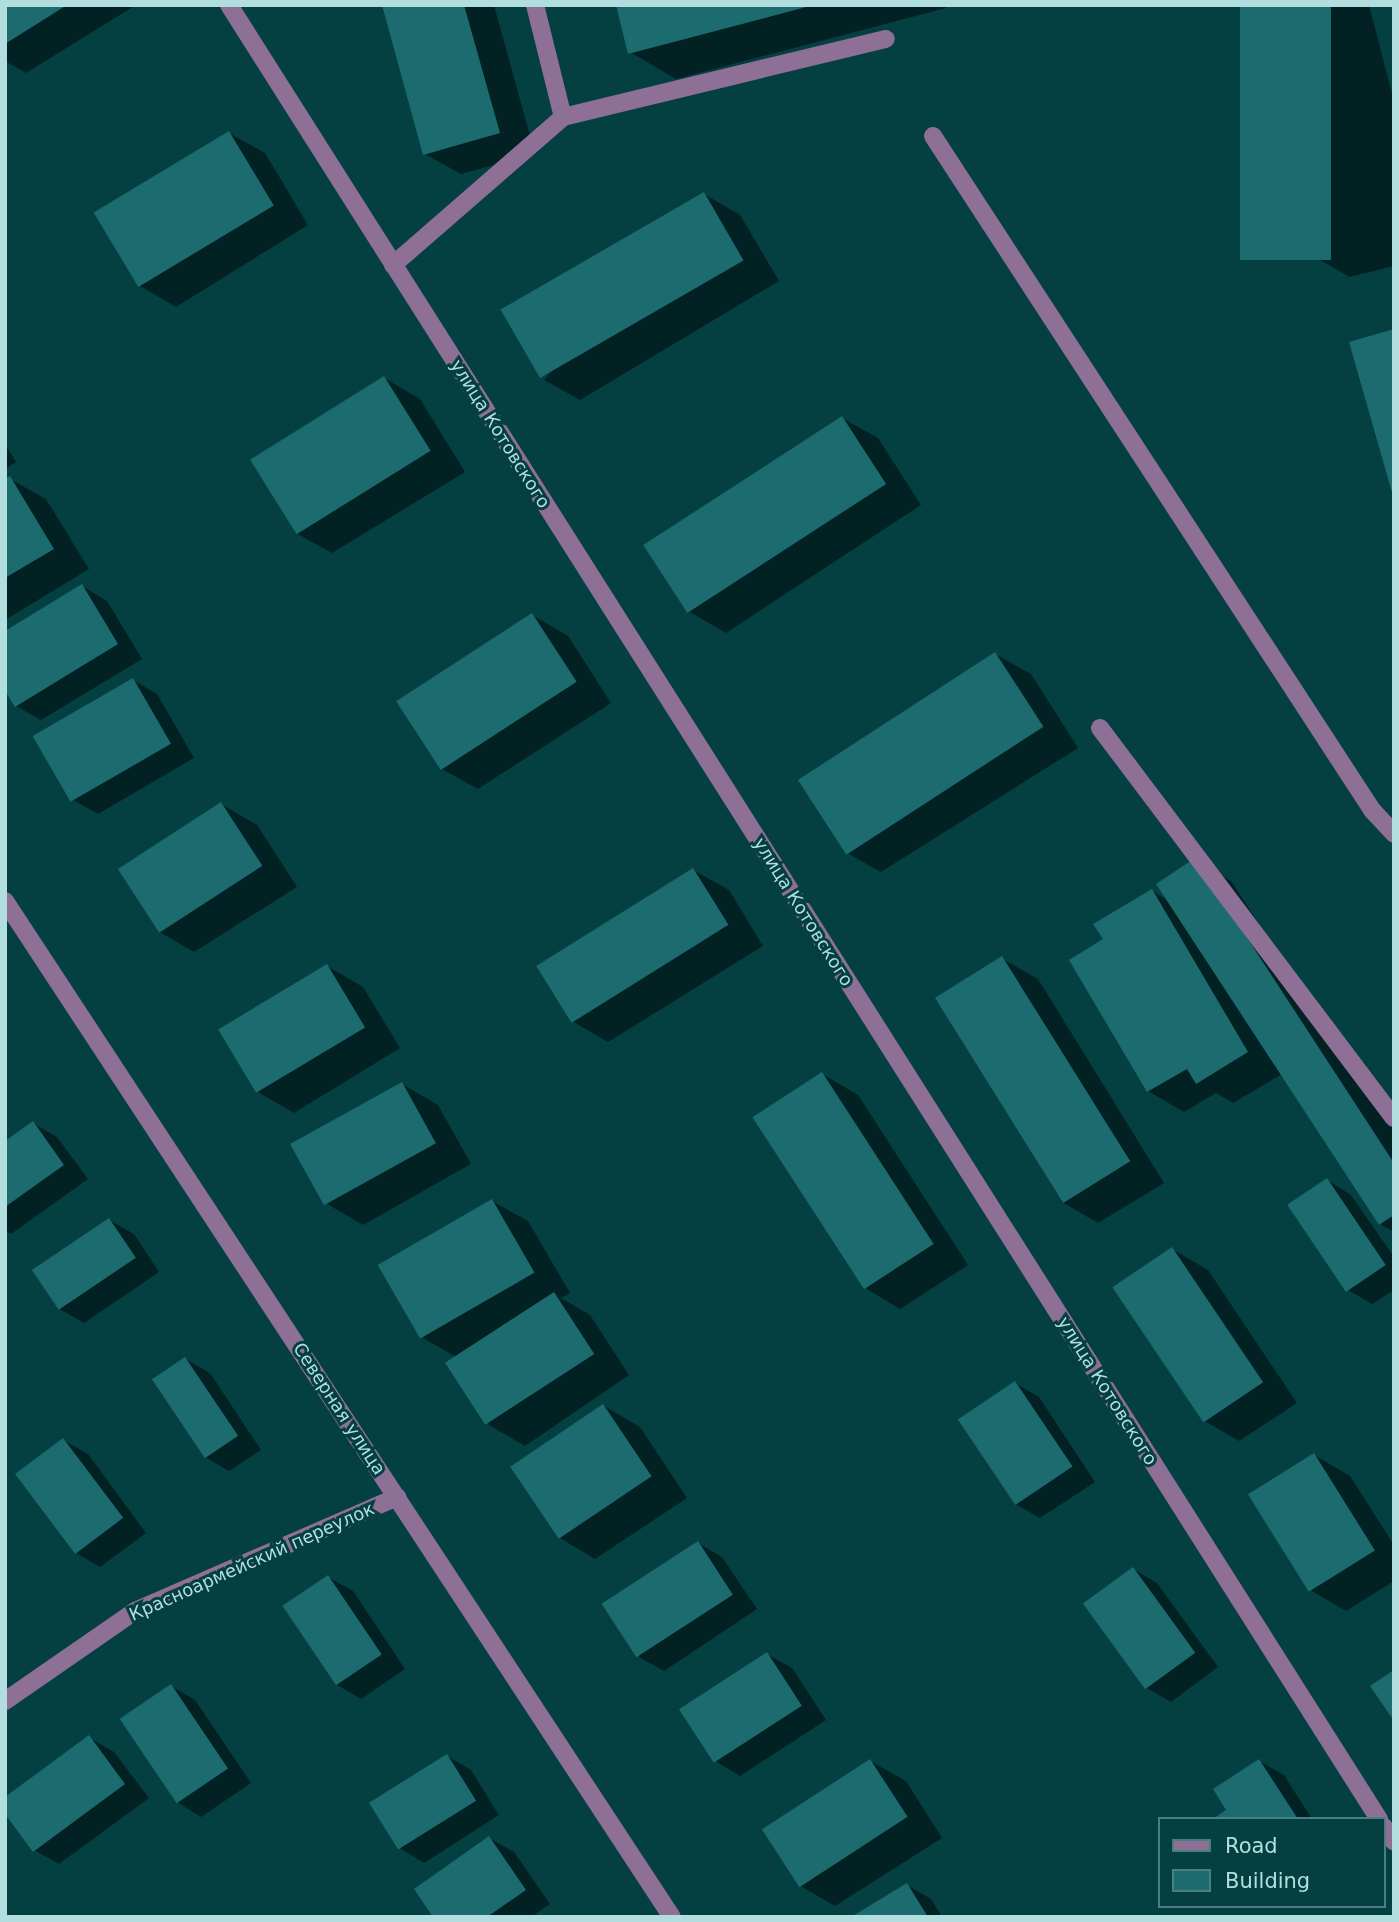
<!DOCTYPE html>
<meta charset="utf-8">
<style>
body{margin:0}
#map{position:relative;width:1399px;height:1922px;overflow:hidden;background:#043f42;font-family:"DejaVu Sans",sans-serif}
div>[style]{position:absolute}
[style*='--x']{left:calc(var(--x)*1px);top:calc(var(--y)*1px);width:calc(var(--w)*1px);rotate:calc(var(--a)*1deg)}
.shadow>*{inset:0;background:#0007}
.building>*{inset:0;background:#1b6b6f;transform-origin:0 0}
.minor>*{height:18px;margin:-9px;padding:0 9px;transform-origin:9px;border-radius:9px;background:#8e6f95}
span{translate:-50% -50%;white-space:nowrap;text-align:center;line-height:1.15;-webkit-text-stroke:6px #043f42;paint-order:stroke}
.street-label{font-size:18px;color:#b2dee0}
.frame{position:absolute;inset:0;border:7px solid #b2dee0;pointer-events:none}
.legend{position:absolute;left:1158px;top:1817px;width:228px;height:91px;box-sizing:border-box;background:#043f42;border:2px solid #4a7f81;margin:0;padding:9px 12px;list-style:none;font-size:21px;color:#b2dee0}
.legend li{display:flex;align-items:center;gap:14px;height:35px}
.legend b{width:35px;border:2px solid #4a7f81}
</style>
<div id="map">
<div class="shadow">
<i style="clip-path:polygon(5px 5px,136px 5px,26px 73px,5px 61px)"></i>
<i style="clip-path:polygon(384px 5px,494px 5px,535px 154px,461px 174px,425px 154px)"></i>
<i style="clip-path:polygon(617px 5px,946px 5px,946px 8px,676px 79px,630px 52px)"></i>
<i style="clip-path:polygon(1242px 5px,1369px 5px,1394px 101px,1394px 266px,1350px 277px,1304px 251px)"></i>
<i style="clip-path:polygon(229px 133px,265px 153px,308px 225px,176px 307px,140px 286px)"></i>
<i style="clip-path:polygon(704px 194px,740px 215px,779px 281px,580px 400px,544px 380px)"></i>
<i style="clip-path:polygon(384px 378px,420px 399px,465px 472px,332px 553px,296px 533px)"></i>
<i style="clip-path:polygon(842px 418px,878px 438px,921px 505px,726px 633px,690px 612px)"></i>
<i style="clip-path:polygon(5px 444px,16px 462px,5px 469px)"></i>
<i style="clip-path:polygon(10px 479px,46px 499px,89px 569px,5px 620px,5px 481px)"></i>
<i style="clip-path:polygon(82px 586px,107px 601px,142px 659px,41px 720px,16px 706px)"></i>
<i style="clip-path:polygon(532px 615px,568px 636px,611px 703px,478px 789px,442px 769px)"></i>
<i style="clip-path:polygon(995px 654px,1031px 674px,1078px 748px,881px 872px,845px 852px)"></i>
<i style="clip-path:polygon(133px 680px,157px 694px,194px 758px,98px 814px,73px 800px)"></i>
<i style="clip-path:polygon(221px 804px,257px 825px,297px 887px,194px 952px,158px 931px)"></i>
<i style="clip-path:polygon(1195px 860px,1231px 881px,1394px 1130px,1394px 1232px,1380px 1224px,1282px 1074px,1233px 1103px,1216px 1093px,1184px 1112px,1148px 1091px,1105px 940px,1152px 891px,1169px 901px)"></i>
<i style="clip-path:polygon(693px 870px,729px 890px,763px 946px,608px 1042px,572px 1021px,538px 965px)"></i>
<i style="clip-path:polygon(1003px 959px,1038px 979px,1164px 1183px,1098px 1223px,1062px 1202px)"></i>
<i style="clip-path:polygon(327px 966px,363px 987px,400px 1048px,294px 1113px,258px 1092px)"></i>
<i style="clip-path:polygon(822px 1074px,858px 1095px,968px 1265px,900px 1309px,865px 1288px)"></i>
<i style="clip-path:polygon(402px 1084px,438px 1105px,471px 1164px,363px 1225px,327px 1204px)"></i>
<i style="clip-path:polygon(33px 1123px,57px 1137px,88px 1179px,11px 1234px,5px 1231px,5px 1143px)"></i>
<i style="clip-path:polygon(1327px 1180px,1351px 1195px,1394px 1257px,1394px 1290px,1372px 1304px,1348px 1290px)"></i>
<i style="clip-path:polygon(492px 1201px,528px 1221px,570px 1293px,561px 1298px,590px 1315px,629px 1375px,525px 1446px,489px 1425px,458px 1358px,423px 1338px)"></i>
<i style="clip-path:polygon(109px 1220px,134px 1234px,159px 1272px,84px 1323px,60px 1309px)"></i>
<i style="clip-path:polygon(1172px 1249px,1208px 1270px,1297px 1403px,1239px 1441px,1203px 1420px)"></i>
<i style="clip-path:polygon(185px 1359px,210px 1373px,261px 1450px,229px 1471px,205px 1457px)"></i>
<i style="clip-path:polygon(1015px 1383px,1039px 1397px,1095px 1482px,1040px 1518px,1015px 1504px)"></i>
<i style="clip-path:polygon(604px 1406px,640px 1427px,687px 1498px,595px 1559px,560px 1538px)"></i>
<i style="clip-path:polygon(63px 1440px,88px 1454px,146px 1533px,100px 1567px,76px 1553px,17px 1474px)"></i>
<i style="clip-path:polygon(1314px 1455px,1350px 1476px,1394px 1545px,1394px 1581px,1346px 1611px,1310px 1590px)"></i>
<i style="clip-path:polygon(698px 1543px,722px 1557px,757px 1609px,664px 1671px,639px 1657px)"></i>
<i style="clip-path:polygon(1133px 1569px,1157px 1583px,1218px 1667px,1171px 1702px,1147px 1688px)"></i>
<i style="clip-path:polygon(328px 1577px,353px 1591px,405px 1669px,361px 1699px,337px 1685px)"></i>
<i style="clip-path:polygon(767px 1654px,792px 1668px,826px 1720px,740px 1776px,715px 1761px)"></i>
<i style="clip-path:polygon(171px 1686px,195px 1700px,251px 1783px,201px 1817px,177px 1802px)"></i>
<i style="clip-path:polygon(90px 1738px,114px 1752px,149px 1798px,59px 1864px,34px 1850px)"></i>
<i style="clip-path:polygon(447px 1756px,471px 1770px,499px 1815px,424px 1863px,400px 1848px)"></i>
<i style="clip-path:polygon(870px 1761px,906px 1781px,942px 1838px,835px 1906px,799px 1885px)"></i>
<i style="clip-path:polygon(1259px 1761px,1284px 1775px,1312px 1819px,1216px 1819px,1228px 1811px)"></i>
<i style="clip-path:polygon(489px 1838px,514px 1852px,550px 1904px,531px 1917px,435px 1917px)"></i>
<i style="clip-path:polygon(907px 1885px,931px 1899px,942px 1917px,855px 1917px)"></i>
</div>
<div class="building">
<i style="clip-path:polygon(5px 5px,67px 5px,5px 44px)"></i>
<i style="clip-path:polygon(382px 5px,464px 5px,500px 133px,423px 155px)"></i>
<i style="clip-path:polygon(616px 5px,810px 5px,810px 6px,628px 54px)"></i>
<i style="left:1240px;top:5px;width:91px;height:255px"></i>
<i style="left:229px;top:131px;width:87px;height:158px;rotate:59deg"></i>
<i style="left:704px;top:192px;width:79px;height:235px;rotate:60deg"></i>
<i style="clip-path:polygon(1394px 329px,1394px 496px,1393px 496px,1349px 342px)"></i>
<i style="left:384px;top:376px;width:88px;height:158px;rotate:58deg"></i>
<i style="left:842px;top:416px;width:81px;height:237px;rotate:57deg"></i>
<i style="clip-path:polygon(10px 476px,54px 549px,5px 578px,5px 479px)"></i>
<i style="clip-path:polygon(82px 584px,118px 644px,15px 707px,5px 691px,5px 631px)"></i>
<i style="left:532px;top:613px;width:82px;height:162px;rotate:57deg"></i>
<i style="left:995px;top:652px;width:89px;height:235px;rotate:57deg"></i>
<i style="left:133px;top:678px;width:76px;height:116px;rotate:60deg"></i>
<i style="left:221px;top:802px;width:76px;height:123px;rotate:57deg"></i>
<i style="clip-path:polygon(1195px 858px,1392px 1160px,1394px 1158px,1394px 1215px,1379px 1225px,1156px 884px)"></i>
<i style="left:693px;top:868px;width:67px;height:185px;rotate:58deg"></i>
<i style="clip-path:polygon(1152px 889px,1248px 1052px,1196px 1084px,1187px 1069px,1147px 1092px,1069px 960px,1103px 939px,1093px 924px)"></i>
<i style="left:1002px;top:956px;width:242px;height:79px;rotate:58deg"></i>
<i style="left:327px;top:964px;width:74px;height:127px;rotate:59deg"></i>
<i style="left:822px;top:1072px;width:205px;height:83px;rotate:57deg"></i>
<i style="left:402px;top:1082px;width:70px;height:128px;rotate:61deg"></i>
<i style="clip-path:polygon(33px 1121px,64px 1165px,5px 1207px,5px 1141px)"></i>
<i style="left:1327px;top:1178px;width:105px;height:48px;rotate:56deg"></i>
<i style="left:492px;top:1199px;width:85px;height:132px;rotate:60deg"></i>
<i style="left:109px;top:1218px;width:48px;height:93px;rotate:56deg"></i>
<i style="left:1172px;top:1247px;width:163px;height:72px;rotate:56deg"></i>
<i style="left:554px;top:1292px;width:74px;height:130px;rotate:57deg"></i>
<i style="left:185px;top:1357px;width:95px;height:40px;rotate:56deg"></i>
<i style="left:1015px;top:1381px;width:103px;height:69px;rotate:56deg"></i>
<i style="left:603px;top:1404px;width:87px;height:112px;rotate:56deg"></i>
<i style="left:63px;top:1438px;width:100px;height:60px;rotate:53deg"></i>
<i style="left:1314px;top:1453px;width:115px;height:78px;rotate:58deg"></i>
<i style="left:698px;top:1541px;width:64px;height:115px;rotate:57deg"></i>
<i style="left:1133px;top:1567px;width:106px;height:62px;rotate:54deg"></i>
<i style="left:328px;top:1575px;width:96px;height:55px;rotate:56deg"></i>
<i style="left:767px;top:1652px;width:64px;height:105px;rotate:57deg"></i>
<i style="clip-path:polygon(1394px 1670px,1394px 1721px,1370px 1686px)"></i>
<i style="left:171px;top:1684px;width:102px;height:62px;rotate:56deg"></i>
<i style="clip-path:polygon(89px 1735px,125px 1784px,33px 1852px,5px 1814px,5px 1797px)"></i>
<i style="left:447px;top:1754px;width:55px;height:92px;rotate:58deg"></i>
<i style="left:870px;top:1759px;width:69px;height:129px;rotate:57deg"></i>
<i style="clip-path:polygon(1259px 1759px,1298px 1819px,1213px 1819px,1226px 1810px,1213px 1789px)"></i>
<i style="clip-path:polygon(489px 1836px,526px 1890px,487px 1917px,433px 1917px,414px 1889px)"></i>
<i style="clip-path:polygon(907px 1883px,928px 1917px,851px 1917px)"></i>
</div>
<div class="minor">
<i style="--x:229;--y:5;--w:2148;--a:57.63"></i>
<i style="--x:535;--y:5;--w:115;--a:76"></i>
<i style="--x:933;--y:136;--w:804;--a:56.92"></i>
<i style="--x:1372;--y:810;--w:33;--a:47"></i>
<i style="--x:393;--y:265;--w:225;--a:-41"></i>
<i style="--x:563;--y:117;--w:332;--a:-13.6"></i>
<i style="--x:1100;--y:728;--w:488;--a:53"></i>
<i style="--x:5;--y:901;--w:1215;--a:56.72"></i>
<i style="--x:5;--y:1701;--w:158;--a:-34.7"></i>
<i style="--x:135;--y:1611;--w:286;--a:-23.5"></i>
<i style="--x:1383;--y:1826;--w:19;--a:55"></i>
</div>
<div class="street-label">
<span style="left:500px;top:434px;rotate:58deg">улица Котовского</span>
<span style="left:803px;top:912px;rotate:58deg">улица Котовского</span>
<span style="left:1107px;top:1391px;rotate:58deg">улица Котовского</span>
<span style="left:339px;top:1409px;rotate:57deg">Северная улица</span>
<span style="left:252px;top:1562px;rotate:-24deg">Красноармейский переулок</span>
</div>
<div class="frame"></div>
<ul class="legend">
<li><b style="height:9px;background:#8e6f95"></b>Road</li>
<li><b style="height:19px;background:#1b6b6f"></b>Building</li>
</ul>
</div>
